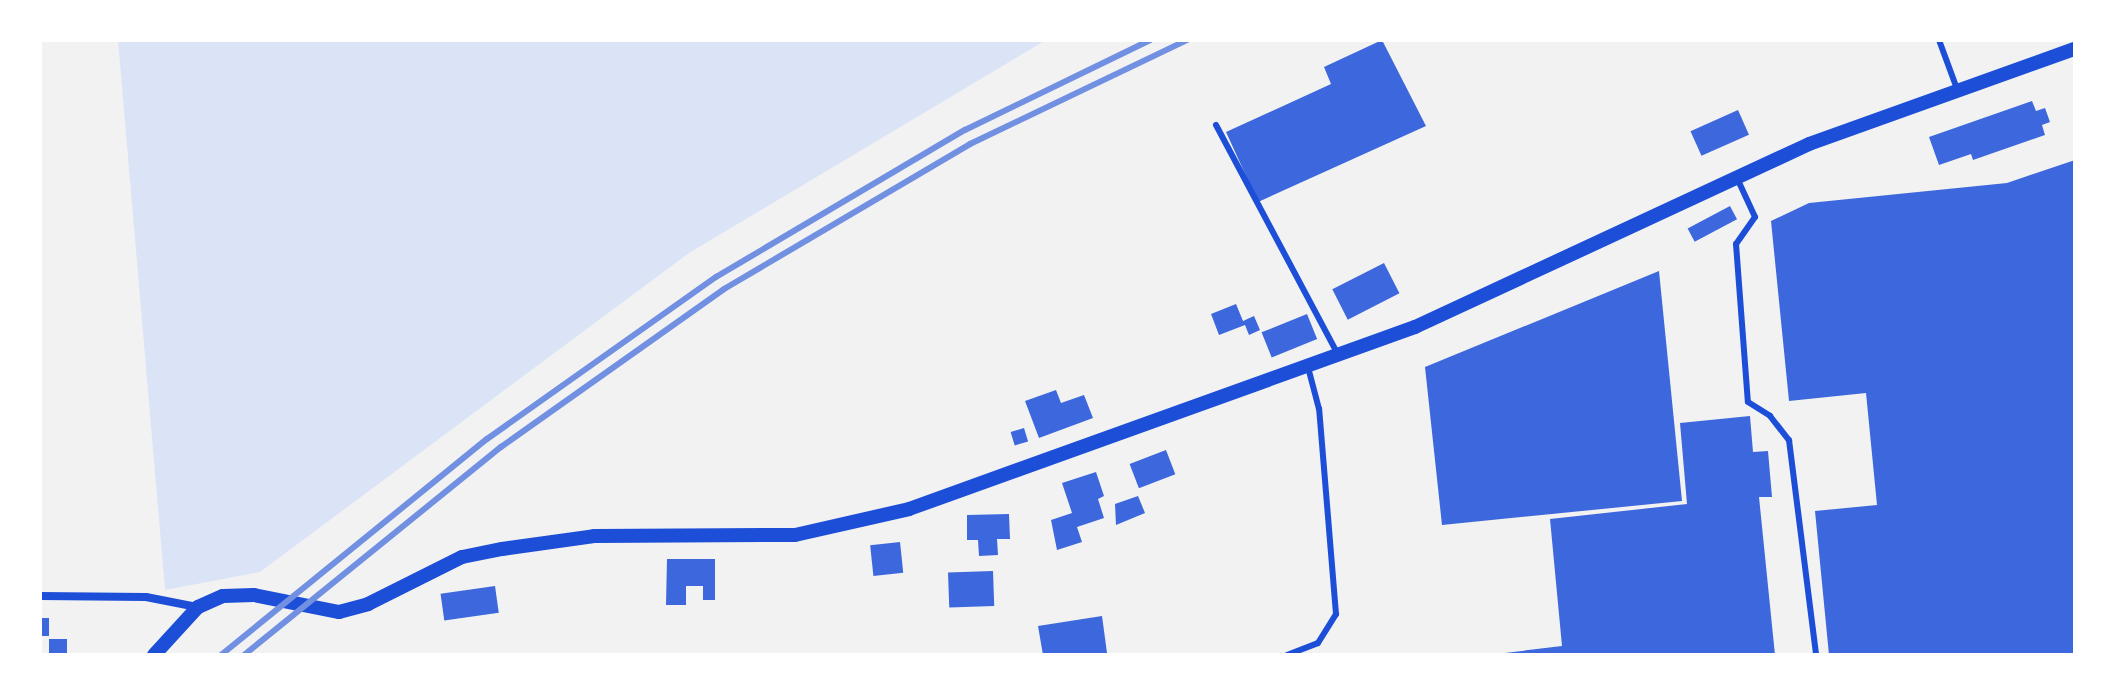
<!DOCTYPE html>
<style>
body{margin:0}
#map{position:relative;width:2115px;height:695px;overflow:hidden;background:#f2f2f2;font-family:"Playfair Display",serif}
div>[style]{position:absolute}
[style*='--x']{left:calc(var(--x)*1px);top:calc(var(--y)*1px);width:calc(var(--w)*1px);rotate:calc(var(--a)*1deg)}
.green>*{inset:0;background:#dbe4f7}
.building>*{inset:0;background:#3d67dc;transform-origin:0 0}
.service>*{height:6px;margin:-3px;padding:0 3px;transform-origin:3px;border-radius:3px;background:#1d4ed8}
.minor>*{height:8px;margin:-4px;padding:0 4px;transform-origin:4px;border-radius:4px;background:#1d4ed8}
.tertiary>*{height:14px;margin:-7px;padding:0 7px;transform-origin:7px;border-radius:7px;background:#1d4ed8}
.rail>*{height:6px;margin:-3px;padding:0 3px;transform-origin:3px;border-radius:3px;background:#7290e2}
span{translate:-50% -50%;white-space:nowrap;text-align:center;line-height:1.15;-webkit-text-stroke:8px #fff;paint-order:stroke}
.frame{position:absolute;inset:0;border:42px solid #fff;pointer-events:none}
</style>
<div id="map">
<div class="green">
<i style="clip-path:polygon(118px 40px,1046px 40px,689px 253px,260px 572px,165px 590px)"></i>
</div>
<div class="building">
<i style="clip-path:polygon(1382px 40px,1426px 126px,1258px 202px,1226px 132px,1331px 84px,1324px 67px)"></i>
<i style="clip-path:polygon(2032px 101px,2036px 111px,2045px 108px,2050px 122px,2042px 125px,2045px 135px,1973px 160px,1971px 154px,1939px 165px,1929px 137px)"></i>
<i style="left:1738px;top:110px;width:27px;height:52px;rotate:66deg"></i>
<i style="clip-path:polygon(2075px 160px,2075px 655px,1829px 655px,1815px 511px,1877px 505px,1866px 393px,1789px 401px,1771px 221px,1809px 203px,2007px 183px)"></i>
<i style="left:1730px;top:206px;width:15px;height:48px;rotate:62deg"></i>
<i style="left:1384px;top:263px;width:34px;height:58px;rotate:63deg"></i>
<i style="clip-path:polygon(1659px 271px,1682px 501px,1442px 525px,1425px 367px)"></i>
<i style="clip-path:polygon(1236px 304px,1243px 321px,1254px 316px,1260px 330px,1249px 335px,1245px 325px,1219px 335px,1211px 314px)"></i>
<i style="left:1307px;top:314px;width:27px;height:49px;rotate:68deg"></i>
<i style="clip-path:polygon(1056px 390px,1061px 403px,1084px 395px,1093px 418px,1039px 438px,1025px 401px)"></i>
<i style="clip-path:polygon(1750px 416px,1753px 452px,1768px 451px,1772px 497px,1759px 497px,1775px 655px,1488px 655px,1562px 646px,1550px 519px,1687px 504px,1680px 423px)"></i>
<i style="left:1024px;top:428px;width:14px;height:14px;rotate:73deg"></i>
<i style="left:1166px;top:450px;width:26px;height:39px;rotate:69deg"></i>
<i style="clip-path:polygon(1096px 472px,1104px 496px,1098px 499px,1104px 518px,1077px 527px,1082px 542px,1057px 550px,1051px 520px,1072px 513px,1062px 483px)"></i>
<i style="clip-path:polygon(1138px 496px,1145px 513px,1116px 525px,1115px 504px)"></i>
<i style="clip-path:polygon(1009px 514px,1010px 539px,997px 539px,998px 555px,979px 556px,978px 540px,967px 540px,967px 515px)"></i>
<i style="left:900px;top:542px;width:31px;height:30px;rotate:84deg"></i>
<i style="clip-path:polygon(667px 559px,715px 559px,715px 600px,703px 600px,703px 586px,686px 586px,686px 605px,666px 605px)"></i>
<i style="left:993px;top:571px;width:35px;height:45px;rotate:88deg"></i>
<i style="left:495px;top:586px;width:27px;height:55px;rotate:82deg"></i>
<i style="clip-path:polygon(1102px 616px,1107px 653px,1043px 655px,1038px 626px)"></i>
<i style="left:40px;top:618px;width:9px;height:18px"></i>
<i style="left:67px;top:639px;width:16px;height:18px;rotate:90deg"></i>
</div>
<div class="service">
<i style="--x:1939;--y:40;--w:52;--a:69.8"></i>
<i style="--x:1216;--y:125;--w:258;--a:62"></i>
<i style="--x:1737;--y:178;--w:43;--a:65.2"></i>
<i style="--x:1755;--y:217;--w:33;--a:125"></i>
<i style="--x:1736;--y:244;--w:158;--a:85.7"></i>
<i style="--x:1748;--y:402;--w:26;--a:32"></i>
<i style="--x:1770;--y:416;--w:31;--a:52"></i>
<i style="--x:1789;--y:440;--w:217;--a:82.8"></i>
<i style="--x:1287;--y:655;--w:33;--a:-21"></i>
<i style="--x:1318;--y:643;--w:34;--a:-58"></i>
<i style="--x:1336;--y:614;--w:206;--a:-94.7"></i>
<i style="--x:1319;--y:409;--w:43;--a:-104.7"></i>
</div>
<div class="minor">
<i style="--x:40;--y:596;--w:106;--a:0.5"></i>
<i style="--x:146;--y:597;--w:52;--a:11.1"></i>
</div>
<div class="tertiary">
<i style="--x:154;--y:655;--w:65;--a:-47.5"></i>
<i style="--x:198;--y:607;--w:27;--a:-24"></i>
<i style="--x:223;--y:596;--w:31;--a:-2"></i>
<i style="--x:254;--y:595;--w:87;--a:11.3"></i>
<i style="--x:339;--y:612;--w:30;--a:-15"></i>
<i style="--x:368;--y:604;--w:105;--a:-26.6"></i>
<i style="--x:462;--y:557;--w:41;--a:-11.3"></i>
<i style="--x:502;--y:549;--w:93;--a:-8"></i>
<i style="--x:594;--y:536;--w:201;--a:-0.3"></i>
<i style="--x:795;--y:535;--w:117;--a:-12.8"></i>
<i style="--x:909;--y:509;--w:538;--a:-19.78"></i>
<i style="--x:1415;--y:327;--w:434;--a:-24.9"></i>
<i style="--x:1809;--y:144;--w:282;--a:-19.7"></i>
</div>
<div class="rail">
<i style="--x:221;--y:655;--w:343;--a:-39.1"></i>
<i style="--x:487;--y:439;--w:281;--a:-35.3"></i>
<i style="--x:716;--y:277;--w:289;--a:-30.6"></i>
<i style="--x:965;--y:130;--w:206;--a:-25.9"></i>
<i style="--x:244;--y:655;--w:331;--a:-39"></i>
<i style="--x:501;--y:447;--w:273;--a:-35.3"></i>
<i style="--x:724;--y:289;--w:286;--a:-30.5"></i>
<i style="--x:970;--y:144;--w:241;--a:-25.6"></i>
</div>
<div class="frame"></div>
</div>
